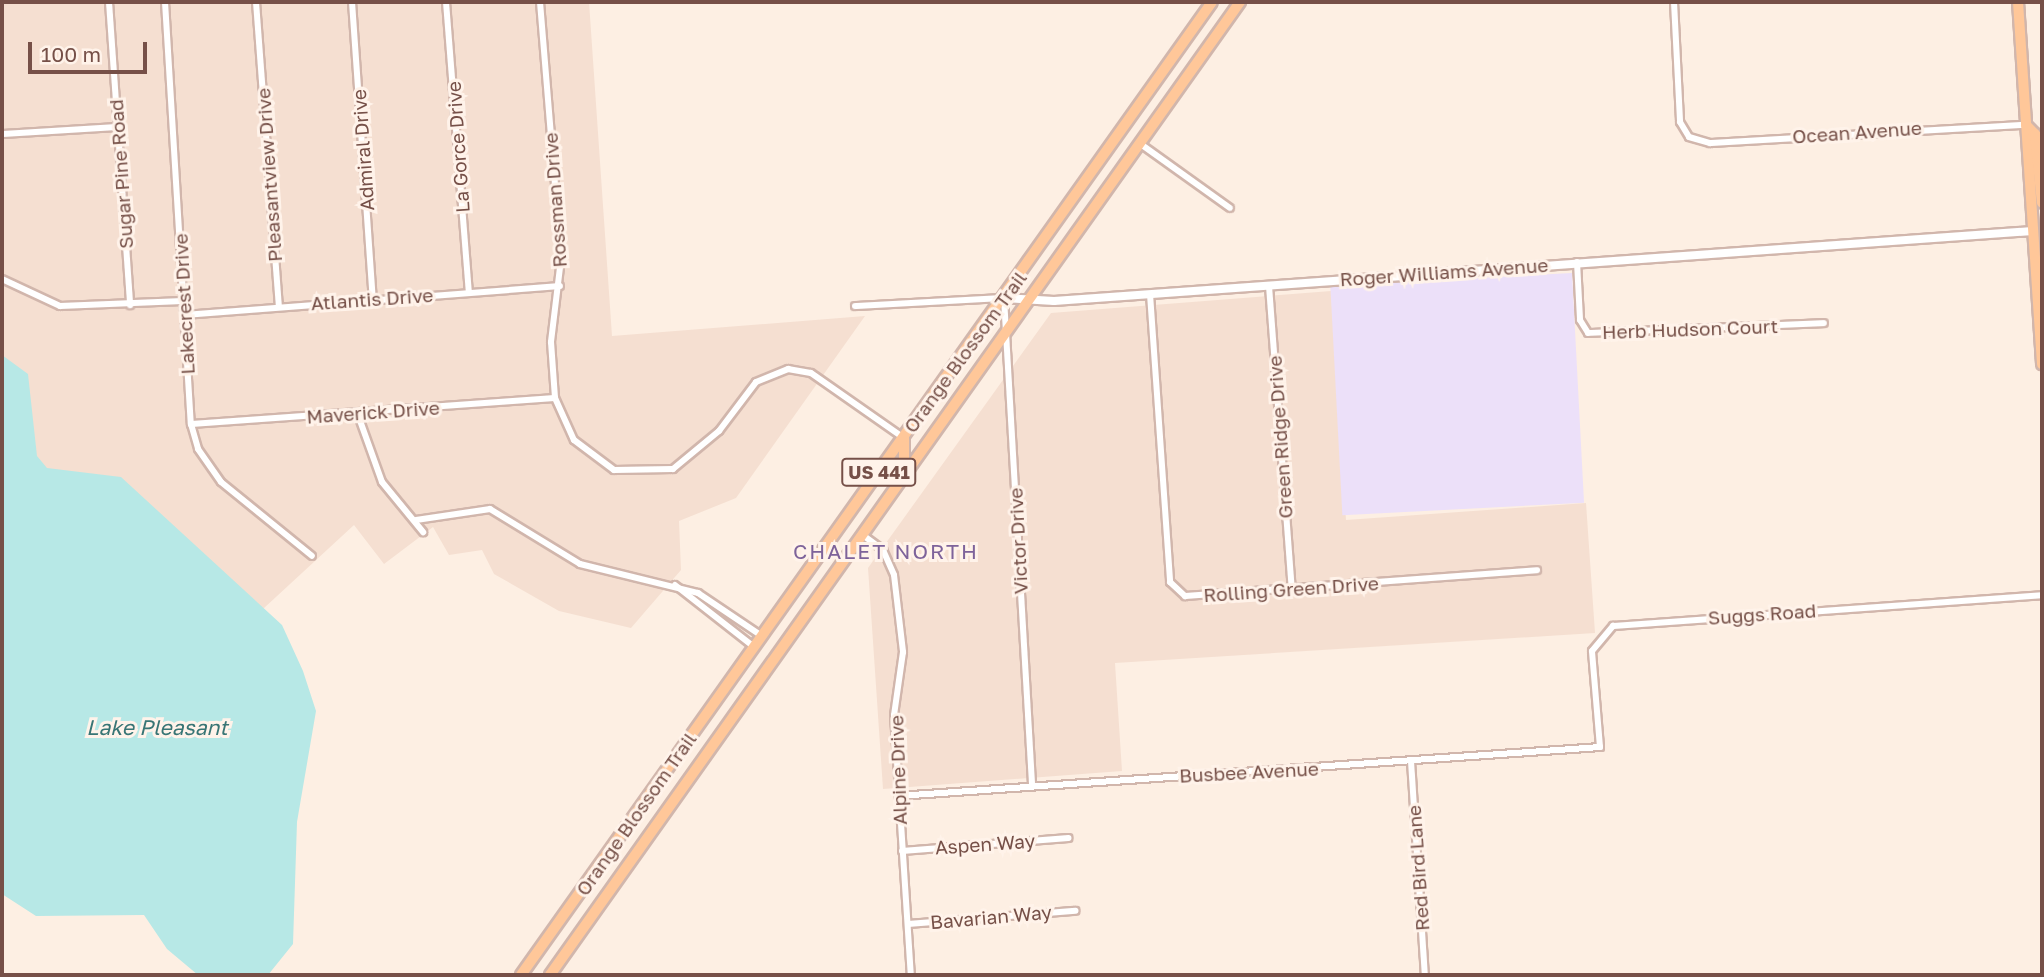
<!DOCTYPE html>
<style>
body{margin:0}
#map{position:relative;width:2044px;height:977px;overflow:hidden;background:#fdefe3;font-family:"Golos Text",sans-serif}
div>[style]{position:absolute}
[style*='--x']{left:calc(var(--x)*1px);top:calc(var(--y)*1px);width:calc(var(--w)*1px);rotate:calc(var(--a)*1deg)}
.residential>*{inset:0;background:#f5dfd1}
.education>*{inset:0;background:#ece0f9;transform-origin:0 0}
.water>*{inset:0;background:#b7e8e6}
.roads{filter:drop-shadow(2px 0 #d1b6ac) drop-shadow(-2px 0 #d1b6ac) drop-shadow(0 2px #d1b6ac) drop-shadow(0 -2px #d1b6ac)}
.minor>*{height:6px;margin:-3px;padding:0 3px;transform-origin:3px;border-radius:3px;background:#fff}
.tertiary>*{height:8px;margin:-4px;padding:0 4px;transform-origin:4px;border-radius:4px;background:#fff}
.primary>*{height:10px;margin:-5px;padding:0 5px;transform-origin:5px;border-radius:5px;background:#ffc799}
span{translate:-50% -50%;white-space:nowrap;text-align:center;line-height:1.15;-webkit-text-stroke:6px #fff3ea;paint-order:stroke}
.shield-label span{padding:2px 5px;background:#fff3ea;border:2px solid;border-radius:5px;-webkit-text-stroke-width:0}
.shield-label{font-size:18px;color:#765048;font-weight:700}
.street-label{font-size:19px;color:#765048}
.neighbourhood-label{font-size:21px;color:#7e639a;letter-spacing:2px}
.water-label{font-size:21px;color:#387575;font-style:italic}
.frame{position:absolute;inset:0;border:4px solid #765048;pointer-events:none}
.scale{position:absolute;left:28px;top:42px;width:119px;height:32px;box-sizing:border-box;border:4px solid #765048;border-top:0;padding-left:9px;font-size:21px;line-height:24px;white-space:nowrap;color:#765048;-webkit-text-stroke:5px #fff3ea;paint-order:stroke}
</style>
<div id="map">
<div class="residential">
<i style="clip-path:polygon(2px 2px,589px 2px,612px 336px,865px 316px,736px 498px,679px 521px,681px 570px,631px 628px,559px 611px,494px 574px,482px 550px,449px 555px,433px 527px,384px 564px,354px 525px,160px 704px,2px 865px)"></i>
<i style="clip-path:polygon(1331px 291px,1346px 520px,1586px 503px,1595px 633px,1115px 663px,1122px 771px,883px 789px,868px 568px,1051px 313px)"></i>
</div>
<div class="education">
<i style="left:1572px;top:273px;width:230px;height:242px;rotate:87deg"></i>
</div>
<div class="water">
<i style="clip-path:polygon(2px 355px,28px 374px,37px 456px,47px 468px,121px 477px,282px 625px,303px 671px,316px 711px,297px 822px,293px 944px,268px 975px,198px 975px,167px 949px,144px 915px,36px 916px,2px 894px)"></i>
</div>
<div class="roads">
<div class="minor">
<i style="--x:109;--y:2;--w:304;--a:86"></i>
<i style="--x:165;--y:2;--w:423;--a:86.5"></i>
<i style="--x:191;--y:424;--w:26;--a:74"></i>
<i style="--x:198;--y:449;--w:40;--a:55.1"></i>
<i style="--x:221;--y:482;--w:117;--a:39.1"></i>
<i style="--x:256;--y:2;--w:305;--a:85.7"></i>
<i style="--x:352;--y:2;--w:298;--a:86"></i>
<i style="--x:446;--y:2;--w:291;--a:85.5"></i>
<i style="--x:540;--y:2;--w:258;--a:85.3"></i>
<i style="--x:561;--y:259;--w:84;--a:96.9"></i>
<i style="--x:551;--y:342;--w:56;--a:85.9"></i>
<i style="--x:555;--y:398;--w:46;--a:65.7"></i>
<i style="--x:574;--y:440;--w:50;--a:36.9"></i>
<i style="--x:614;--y:470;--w:59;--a:-1"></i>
<i style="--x:673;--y:469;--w:60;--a:-39.6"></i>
<i style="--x:719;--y:431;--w:61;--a:-52.9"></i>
<i style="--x:756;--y:382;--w:35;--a:-22"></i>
<i style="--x:788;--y:369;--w:23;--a:10"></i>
<i style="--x:811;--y:373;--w:113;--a:35"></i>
<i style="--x:1674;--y:2;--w:120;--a:87.1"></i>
<i style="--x:1680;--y:122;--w:17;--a:59"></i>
<i style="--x:1689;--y:137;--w:22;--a:16"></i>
<i style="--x:1710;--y:143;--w:317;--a:-3.3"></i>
<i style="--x:2;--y:134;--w:116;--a:-3.5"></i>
<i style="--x:1142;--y:145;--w:108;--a:35.6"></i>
<i style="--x:1577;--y:262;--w:58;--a:87"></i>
<i style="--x:1580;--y:320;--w:15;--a:58"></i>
<i style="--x:1588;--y:333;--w:236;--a:-2.4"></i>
<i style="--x:2;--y:279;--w:64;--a:25"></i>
<i style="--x:60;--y:306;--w:123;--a:-2.3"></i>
<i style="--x:1269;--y:286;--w:304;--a:85.7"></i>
<i style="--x:1150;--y:294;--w:289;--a:86"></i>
<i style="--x:1170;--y:582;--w:21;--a:43"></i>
<i style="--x:1185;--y:596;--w:353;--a:-4.2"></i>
<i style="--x:855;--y:306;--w:149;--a:-3.1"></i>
<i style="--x:1004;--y:298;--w:488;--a:86.7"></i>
<i style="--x:184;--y:315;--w:377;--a:-4.4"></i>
<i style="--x:358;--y:415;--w:71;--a:70.3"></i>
<i style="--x:382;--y:482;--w:65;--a:50.6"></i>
<i style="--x:191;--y:424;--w:365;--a:-4.1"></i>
<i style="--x:416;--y:520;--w:75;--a:-8.5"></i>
<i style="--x:490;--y:509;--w:105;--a:31.4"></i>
<i style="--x:580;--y:564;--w:122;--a:13.8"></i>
<i style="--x:698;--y:593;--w:77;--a:33.9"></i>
<i style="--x:864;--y:536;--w:24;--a:36"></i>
<i style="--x:883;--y:550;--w:27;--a:66"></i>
<i style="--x:894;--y:575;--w:78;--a:83.3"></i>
<i style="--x:903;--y:652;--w:64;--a:98.1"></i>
<i style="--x:894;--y:715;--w:261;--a:86.3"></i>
<i style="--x:675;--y:585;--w:100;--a:38.1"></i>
<i style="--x:1411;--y:761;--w:214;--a:86.3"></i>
<i style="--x:898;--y:796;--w:704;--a:-3.99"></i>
<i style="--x:1600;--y:747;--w:96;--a:-94.8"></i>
<i style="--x:1592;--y:651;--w:33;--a:-50"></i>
<i style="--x:1613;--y:626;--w:430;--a:-4.1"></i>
<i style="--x:902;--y:851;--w:167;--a:-4.5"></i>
<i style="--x:908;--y:924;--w:168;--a:-4.5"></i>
</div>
<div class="tertiary">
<i style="--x:1004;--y:298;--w:50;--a:3.4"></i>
<i style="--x:1054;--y:301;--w:981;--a:-4.09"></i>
</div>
<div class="primary">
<i style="--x:2018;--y:2;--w:363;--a:86.2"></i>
<i style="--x:2026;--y:125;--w:13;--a:45"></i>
<i style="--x:2035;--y:134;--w:69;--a:84.2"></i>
<i style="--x:904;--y:438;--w:36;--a:90"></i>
<i style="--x:521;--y:975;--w:1193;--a:-54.62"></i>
<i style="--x:550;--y:975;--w:1193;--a:-54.66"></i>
</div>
</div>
<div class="shield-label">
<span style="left:879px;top:472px">US 441</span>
</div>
<div class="street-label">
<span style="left:1857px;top:132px;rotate:-4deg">Ocean Avenue</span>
<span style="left:458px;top:147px;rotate:-94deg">La Gorce Drive</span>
<span style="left:363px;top:150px;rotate:-94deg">Admiral Drive</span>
<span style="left:121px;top:174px;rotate:-94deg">Sugar Pine Road</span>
<span style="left:269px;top:175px;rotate:-94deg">Pleasantview Drive</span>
<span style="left:555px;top:200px;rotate:-94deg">Rossman Drive</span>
<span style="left:1444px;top:272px;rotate:-4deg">Roger Williams Avenue</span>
<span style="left:372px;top:299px;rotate:-4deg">Atlantis Drive</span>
<span style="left:184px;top:304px;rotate:-93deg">Lakecrest Drive</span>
<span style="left:1690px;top:329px;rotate:-2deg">Herb Hudson Court</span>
<span style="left:965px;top:352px;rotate:-54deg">Orange Blossom Trail</span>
<span style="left:373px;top:412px;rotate:-4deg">Maverick Drive</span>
<span style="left:1280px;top:437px;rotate:-94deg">Green Ridge Drive</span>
<span style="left:1018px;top:541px;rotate:-93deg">Victor Drive</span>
<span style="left:1291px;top:589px;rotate:-4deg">Rolling Green Drive</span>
<span style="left:1762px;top:614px;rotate:-4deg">Suggs Road</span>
<span style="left:898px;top:770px;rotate:-92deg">Alpine Drive</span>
<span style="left:1249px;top:772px;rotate:-3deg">Busbee Avenue</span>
<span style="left:636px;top:814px;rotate:-55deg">Orange Blossom Trail</span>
<span style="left:985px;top:844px;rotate:-4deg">Aspen Way</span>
<span style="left:1418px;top:868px;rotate:-94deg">Red Bird Lane</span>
<span style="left:991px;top:917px;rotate:-5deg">Bavarian Way</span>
</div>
<div class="neighbourhood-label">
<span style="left:886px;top:551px">CHALET NORTH</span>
</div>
<div class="water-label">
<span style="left:157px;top:727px">Lake Pleasant</span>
</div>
<div class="frame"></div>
<div class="scale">100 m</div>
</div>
